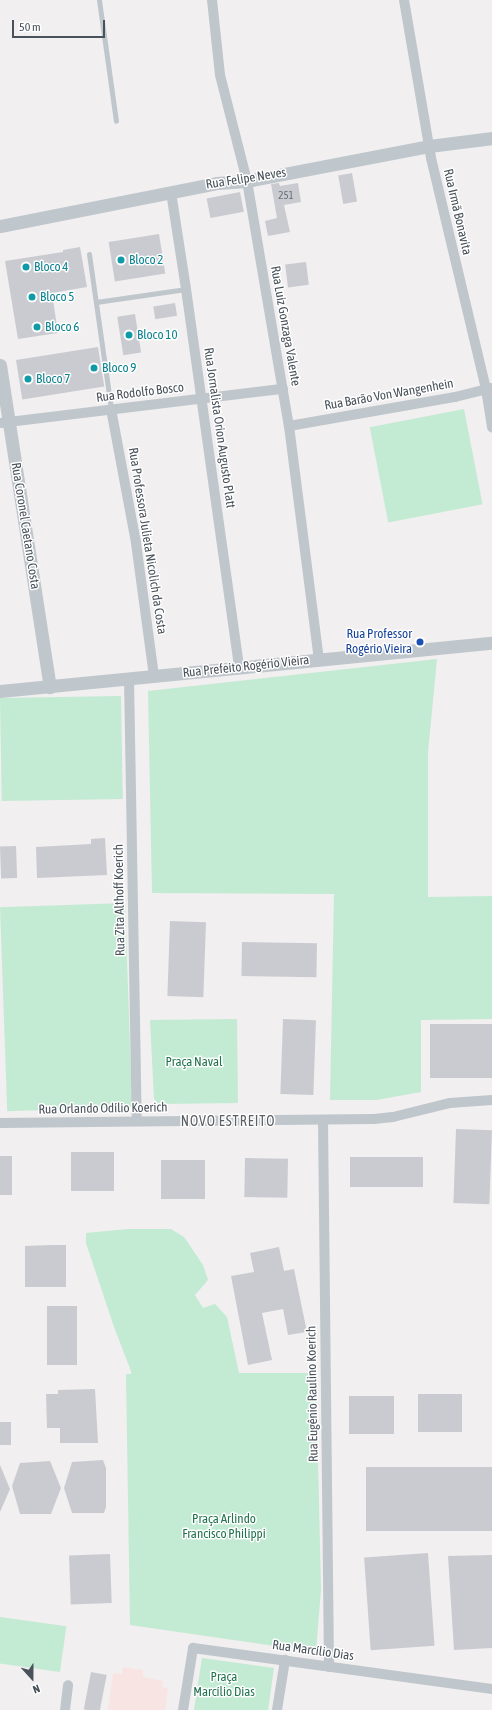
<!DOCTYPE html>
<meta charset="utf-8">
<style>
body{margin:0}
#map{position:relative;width:492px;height:1710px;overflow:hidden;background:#f1efef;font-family:"Asap Condensed",sans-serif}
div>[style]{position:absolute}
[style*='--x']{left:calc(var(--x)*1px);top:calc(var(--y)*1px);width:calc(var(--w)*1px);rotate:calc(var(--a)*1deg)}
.medical>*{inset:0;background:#f8e5e3}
.green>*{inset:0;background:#c3ead3;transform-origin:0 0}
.building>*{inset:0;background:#cacbd1;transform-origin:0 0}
.service>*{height:5px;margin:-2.5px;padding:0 2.5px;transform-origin:2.5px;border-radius:2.5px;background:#bfc6cc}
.minor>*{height:10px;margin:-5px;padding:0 5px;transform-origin:5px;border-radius:5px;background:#bfc6cc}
.tertiary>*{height:13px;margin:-6.5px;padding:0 6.5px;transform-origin:6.5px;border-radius:6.5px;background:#bfc6cc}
.dots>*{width:11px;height:11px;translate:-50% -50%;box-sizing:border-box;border:2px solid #fff;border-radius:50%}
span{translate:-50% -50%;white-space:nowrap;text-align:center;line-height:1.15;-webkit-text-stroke:3px #fff;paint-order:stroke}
.number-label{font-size:11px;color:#697078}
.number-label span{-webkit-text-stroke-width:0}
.street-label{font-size:13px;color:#49525a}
.culture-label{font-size:13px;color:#0d838f}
.left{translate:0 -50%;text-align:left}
.transit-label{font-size:13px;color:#164399}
.right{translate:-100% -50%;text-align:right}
.park-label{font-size:13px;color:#22734e}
.neighbourhood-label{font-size:14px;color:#5d5f63;letter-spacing:1px}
.north{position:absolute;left:12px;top:1658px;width:40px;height:40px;-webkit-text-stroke:3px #fff;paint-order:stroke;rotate:159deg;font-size:11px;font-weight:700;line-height:16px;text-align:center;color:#49525a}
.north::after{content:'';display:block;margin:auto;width:14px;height:18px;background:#49525a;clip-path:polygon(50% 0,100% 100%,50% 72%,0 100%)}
.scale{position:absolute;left:12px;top:20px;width:93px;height:18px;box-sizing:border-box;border:2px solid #49525a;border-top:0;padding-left:5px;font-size:12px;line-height:14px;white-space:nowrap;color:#49525a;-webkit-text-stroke:3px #fff;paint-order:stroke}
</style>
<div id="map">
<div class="medical">
<i style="clip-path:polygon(123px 1667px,143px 1670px,143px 1677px,163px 1681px,162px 1687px,168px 1688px,165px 1710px,108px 1710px,113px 1673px,122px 1674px)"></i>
</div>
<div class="green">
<i style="left:464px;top:409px;width:97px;height:96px;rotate:79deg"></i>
<i style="clip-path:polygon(437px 659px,428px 752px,428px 897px,492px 896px,492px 1019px,421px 1020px,421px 1092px,376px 1100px,330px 1100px,334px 894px,152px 893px,148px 691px)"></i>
<i style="left:121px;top:696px;width:103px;height:121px;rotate:89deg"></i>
<i style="left:125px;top:903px;width:204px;height:125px;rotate:88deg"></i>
<i style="clip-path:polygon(237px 1019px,238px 1103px,159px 1104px,154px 1099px,150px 1020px)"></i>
<i style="clip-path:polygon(128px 1229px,171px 1229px,184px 1237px,203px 1265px,208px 1280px,195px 1295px,203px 1308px,215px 1304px,227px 1317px,239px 1373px,316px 1373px,321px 1589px,316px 1652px,130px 1625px,126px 1374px,131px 1374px,131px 1371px,114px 1327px,86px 1243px,86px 1233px)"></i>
<i style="left:0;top:1617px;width:67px;height:46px;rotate:8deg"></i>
<i style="clip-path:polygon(202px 1658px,274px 1668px,268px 1710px,194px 1710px)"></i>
</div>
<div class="building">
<i style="left:352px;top:173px;width:29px;height:14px;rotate:80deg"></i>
<i style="clip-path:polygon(279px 183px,280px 186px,298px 183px,301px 202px,284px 205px,290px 232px,268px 236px,265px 221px,277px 218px,271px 184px)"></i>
<i style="left:240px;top:192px;width:20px;height:34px;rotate:79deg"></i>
<i style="left:159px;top:234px;width:40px;height:51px;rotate:81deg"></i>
<i style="clip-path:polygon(80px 247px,87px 287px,52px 293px,58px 333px,18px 339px,5px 261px,63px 252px,63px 250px)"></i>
<i style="left:306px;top:262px;width:23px;height:21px;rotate:83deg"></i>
<i style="left:175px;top:303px;width:13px;height:22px;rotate:81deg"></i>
<i style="left:135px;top:314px;width:39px;height:18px;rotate:81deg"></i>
<i style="left:98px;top:347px;width:40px;height:83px;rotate:81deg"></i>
<i style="clip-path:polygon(105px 838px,107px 875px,37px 878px,36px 847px,91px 844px,91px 839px)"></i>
<i style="left:16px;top:846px;width:32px;height:16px;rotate:88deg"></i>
<i style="left:170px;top:921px;width:36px;height:75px;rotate:2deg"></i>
<i style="left:242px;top:942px;width:75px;height:34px;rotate:1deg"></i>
<i style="left:283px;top:1019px;width:33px;height:75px;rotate:2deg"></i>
<i style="left:492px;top:1024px;width:54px;height:62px;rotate:90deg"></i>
<i style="left:456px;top:1129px;width:36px;height:74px;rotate:2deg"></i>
<i style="left:71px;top:1152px;width:43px;height:39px"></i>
<i style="left:0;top:1156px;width:12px;height:39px"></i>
<i style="left:350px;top:1157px;width:73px;height:30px"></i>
<i style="left:245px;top:1158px;width:43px;height:39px;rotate:1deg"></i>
<i style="left:161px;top:1160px;width:44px;height:39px"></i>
<i style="clip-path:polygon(52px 1245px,66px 1245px,66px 1287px,25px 1287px,25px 1246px)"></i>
<i style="clip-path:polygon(279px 1247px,284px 1271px,294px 1269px,307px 1332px,288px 1335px,283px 1309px,262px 1313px,272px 1360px,248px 1365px,231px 1276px,254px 1272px,250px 1253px)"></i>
<i style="left:77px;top:1306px;width:59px;height:30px;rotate:90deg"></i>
<i style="clip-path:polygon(95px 1389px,98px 1443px,60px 1443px,60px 1428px,47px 1428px,46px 1394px,58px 1394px,58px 1390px)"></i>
<i style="left:418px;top:1394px;width:44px;height:38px"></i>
<i style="left:349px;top:1396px;width:45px;height:38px"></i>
<i style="left:11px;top:1422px;width:23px;height:11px;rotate:90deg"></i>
<i style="clip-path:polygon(103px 1460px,106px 1468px,106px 1507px,104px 1513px,72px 1513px,64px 1488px,72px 1462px)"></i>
<i style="clip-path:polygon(50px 1461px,61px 1488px,51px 1514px,20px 1514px,12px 1486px,20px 1463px)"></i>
<i style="clip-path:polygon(0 1465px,10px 1489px,0 1512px)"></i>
<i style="left:492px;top:1467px;width:64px;height:126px;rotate:90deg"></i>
<i style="left:428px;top:1553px;width:93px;height:64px;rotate:86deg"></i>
<i style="left:110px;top:1554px;width:49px;height:41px;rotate:88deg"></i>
<i style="clip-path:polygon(492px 1555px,492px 1648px,454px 1650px,448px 1556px)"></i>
<i style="left:91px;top:1672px;width:16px;height:38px;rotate:11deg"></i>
</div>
<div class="service">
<i style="--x:99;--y:0;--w:122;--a:82"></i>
<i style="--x:89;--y:254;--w:157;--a:81.9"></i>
<i style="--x:96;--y:302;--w:91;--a:-8.2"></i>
</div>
<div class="minor">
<i style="--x:212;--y:0;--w:75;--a:83.9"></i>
<i style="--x:220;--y:75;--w:109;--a:75.7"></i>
<i style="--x:247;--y:181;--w:249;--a:80.3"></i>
<i style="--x:289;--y:426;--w:235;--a:82.7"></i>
<i style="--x:404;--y:0;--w:160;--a:80.3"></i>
<i style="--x:431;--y:158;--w:237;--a:76.6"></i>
<i style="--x:486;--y:389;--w:39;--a:81"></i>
<i style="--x:171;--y:192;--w:98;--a:81.2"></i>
<i style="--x:186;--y:289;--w:383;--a:82"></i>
<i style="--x:111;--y:409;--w:136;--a:79.4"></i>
<i style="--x:136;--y:543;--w:135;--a:82.3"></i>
<i style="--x:0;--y:423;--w:285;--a:-6.9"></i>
<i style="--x:289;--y:426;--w:169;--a:-9.9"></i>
<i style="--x:455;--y:397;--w:37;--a:-14"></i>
<i style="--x:129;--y:678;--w:443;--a:89"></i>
<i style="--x:323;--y:1120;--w:547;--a:89.37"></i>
<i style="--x:0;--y:1123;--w:374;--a:-0.6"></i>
<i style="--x:374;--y:1119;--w:19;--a:-6"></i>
<i style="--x:393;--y:1117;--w:59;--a:-13.8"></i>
<i style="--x:450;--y:1103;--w:42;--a:-4.1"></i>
<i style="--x:65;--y:1710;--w:25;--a:-83"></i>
<i style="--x:183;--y:1710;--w:63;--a:-80.8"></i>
<i style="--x:193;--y:1648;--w:302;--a:7.8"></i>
<i style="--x:277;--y:1710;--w:51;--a:-80.9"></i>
</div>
<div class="tertiary">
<i style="--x:0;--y:226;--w:221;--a:-11.2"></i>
<i style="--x:217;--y:183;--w:30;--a:-4"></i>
<i style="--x:247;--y:181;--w:185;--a:-10.9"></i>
<i style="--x:429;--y:146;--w:64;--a:-7.2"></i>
<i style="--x:0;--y:365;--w:326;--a:81.2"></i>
<i style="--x:0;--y:691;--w:494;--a:-5.6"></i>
</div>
<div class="dots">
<i style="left:121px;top:260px;background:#0f9aa8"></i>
<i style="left:26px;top:267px;background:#0f9aa8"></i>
<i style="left:32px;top:297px;background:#0f9aa8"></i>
<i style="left:37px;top:327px;background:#0f9aa8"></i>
<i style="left:129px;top:335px;background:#0f9aa8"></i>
<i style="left:94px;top:368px;background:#0f9aa8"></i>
<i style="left:28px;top:379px;background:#0f9aa8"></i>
<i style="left:420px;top:642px;background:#1a4fb4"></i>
</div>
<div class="number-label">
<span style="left:286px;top:195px">251</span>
</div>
<div class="street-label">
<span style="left:246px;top:179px;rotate:-9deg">Rua Felipe Neves</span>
<span style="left:457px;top:212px;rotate:77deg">Rua Irmã Bonavita</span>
<span style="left:285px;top:326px;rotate:80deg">Rua Luiz Gonzaga Valente</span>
<span style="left:140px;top:393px;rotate:-7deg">Rua Rodolfo Bosco</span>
<span style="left:389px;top:395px;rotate:-10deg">Rua Barão Von Wangenhein</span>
<span style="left:219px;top:428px;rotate:82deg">Rua Jornalista Orion Augusto Platt</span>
<span style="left:25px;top:526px;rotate:81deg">Rua Coronel Caetano Costa</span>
<span style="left:147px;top:541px;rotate:81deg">Rua Professora Julieta Nicolich da Costa</span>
<span style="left:246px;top:667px;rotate:-6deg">Rua Prefeito Rogério Vieira</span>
<span style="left:120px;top:900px;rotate:-91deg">Rua Zita Althoff Koerich</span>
<span style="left:103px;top:1109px;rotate:-1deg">Rua Orlando Odílio Koerich</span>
<span style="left:313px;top:1394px;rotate:-91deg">Rua Eugênio Raulino Koerich</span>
<span style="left:313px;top:1651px;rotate:8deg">Rua Marcílio Dias</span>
</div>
<div class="culture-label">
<span class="left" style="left:129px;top:260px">Bloco 2</span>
<span class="left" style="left:34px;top:267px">Bloco 4</span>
<span class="left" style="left:40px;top:297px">Bloco 5</span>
<span class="left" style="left:45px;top:327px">Bloco 6</span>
<span class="left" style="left:137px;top:335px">Bloco 10</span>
<span class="left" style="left:102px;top:368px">Bloco 9</span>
<span class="left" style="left:36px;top:379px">Bloco 7</span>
</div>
<div class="transit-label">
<span class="right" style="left:412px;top:642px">Rua Professor<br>Rogério Vieira</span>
</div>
<div class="park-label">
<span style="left:194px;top:1062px">Praça Naval</span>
<span style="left:224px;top:1527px">Praça Arlindo<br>Francisco Philippi</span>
<span style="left:224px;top:1685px">Praça<br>Marcílio Dias</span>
</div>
<div class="neighbourhood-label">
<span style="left:228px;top:1121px">NOVO ESTREITO</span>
</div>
<div class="north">N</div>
<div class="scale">50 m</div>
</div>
